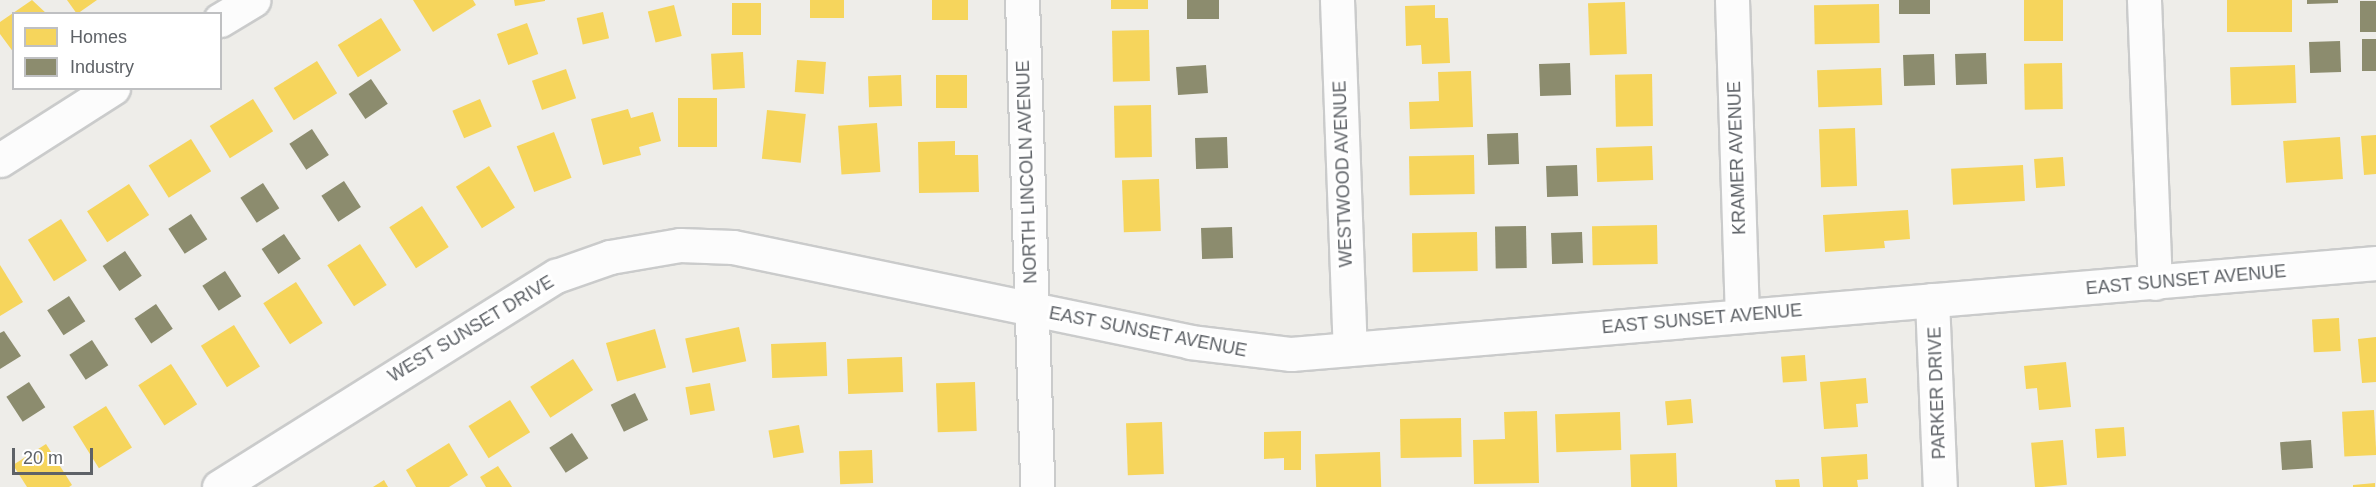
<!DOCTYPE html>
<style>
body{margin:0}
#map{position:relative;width:2376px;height:487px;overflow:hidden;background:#eeede9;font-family:Arial,sans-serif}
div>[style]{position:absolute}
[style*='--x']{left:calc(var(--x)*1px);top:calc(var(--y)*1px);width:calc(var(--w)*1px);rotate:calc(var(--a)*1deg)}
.homes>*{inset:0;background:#f6d55c;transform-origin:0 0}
.industry>*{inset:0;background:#8c8c6e;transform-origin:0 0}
.roads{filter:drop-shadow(2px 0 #cacbcb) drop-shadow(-2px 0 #cacbcb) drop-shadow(0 2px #cacbcb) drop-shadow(0 -2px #cacbcb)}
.minor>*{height:33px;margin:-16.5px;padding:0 16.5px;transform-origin:16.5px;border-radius:16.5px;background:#fcfcfc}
span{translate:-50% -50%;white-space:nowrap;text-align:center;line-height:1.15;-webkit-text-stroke:6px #fff;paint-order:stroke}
.street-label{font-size:18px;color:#5e6267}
.legend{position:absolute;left:12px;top:12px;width:210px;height:78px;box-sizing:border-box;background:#fff;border:2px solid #bfc0c2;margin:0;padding:8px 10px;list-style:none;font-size:18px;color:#5e6267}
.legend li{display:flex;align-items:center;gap:12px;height:30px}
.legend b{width:30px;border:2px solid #bfc0c2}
.scale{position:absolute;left:12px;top:448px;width:81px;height:27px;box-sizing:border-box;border:3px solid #5e6267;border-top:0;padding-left:8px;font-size:18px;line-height:21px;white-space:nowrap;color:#5e6267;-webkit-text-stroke:4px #fff;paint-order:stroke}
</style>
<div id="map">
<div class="homes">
<i style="clip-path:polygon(32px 0,47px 14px,14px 14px,14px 53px,0 34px,0 22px)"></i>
<i style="clip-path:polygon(67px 0,97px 0,77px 14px)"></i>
<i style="clip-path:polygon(413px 0,473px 0,476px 5px,433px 32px)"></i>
<i style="clip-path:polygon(514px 0,545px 0,545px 1px,515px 6px)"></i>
<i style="left:810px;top:0;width:34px;height:18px"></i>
<i style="left:932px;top:0;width:36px;height:20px"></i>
<i style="left:1111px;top:0;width:37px;height:9px"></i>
<i style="left:2024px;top:0;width:39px;height:41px"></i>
<i style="left:2227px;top:0;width:65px;height:32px"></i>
<i style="left:1625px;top:2px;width:52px;height:37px;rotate:88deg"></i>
<i style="left:732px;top:3px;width:29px;height:32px"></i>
<i style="left:1879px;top:4px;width:39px;height:65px;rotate:89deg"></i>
<i style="left:674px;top:5px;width:32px;height:27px;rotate:76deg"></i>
<i style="clip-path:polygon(1435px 5px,1435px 18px,1448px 18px,1450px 63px,1422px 64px,1421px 45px,1406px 46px,1405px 6px)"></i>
<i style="left:603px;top:12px;width:27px;height:27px;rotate:77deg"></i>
<i style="left:381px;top:18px;width:38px;height:51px;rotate:58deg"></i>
<i style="left:527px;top:23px;width:33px;height:32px;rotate:70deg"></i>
<i style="left:1149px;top:30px;width:51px;height:37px;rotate:89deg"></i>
<i style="left:743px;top:52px;width:36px;height:32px;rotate:87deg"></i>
<i style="left:797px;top:60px;width:29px;height:32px;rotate:4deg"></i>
<i style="left:317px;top:61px;width:38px;height:51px;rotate:58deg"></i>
<i style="left:2062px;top:63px;width:46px;height:38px;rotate:89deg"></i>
<i style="left:2295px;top:65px;width:38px;height:65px;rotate:88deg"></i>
<i style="left:1881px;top:68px;width:37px;height:64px;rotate:88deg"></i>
<i style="left:566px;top:69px;width:31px;height:36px;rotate:71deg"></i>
<i style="clip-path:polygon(1471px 71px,1473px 127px,1410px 129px,1409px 102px,1439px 101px,1438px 72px)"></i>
<i style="left:1652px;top:74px;width:52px;height:37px;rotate:89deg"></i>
<i style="left:901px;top:75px;width:31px;height:33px;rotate:88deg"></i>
<i style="left:936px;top:75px;width:31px;height:33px"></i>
<i style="left:678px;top:98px;width:39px;height:49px"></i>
<i style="left:253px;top:99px;width:38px;height:51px;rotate:58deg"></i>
<i style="left:480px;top:99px;width:30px;height:30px;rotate:67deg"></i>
<i style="left:1151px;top:105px;width:52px;height:37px;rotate:89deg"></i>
<i style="clip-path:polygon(628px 109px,631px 118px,653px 112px,661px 141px,639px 147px,641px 155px,603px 165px,591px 119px)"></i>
<i style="left:767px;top:110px;width:39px;height:49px;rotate:6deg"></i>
<i style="left:877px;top:123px;width:49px;height:39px;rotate:86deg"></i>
<i style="left:1855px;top:128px;width:58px;height:36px;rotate:88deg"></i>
<i style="left:554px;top:132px;width:49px;height:40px;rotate:69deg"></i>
<i style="clip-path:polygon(2376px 135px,2376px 174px,2364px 175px,2361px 136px)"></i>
<i style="left:2340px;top:137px;width:42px;height:57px;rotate:86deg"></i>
<i style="left:191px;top:139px;width:38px;height:50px;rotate:58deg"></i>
<i style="clip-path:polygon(955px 141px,955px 155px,978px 155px,979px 192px,919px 193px,918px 142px)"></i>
<i style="left:1652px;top:146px;width:34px;height:56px;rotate:88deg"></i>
<i style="left:1474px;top:155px;width:39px;height:65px;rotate:89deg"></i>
<i style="left:2063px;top:157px;width:29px;height:29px;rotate:86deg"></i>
<i style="left:2023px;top:165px;width:36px;height:72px;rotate:87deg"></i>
<i style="left:489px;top:166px;width:49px;height:39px;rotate:58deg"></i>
<i style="left:1159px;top:179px;width:52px;height:37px;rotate:88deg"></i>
<i style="left:129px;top:184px;width:37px;height:50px;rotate:57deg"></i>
<i style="left:422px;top:206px;width:49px;height:39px;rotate:57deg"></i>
<i style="clip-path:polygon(1908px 210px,1910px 239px,1884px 241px,1885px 248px,1825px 252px,1823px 215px)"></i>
<i style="left:61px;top:219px;width:49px;height:39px;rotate:58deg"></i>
<i style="left:1657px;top:225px;width:39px;height:65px;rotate:89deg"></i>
<i style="left:1477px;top:232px;width:39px;height:65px;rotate:89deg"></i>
<i style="left:360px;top:244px;width:49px;height:39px;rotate:57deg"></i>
<i style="clip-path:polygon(0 265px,23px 302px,0 316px)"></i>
<i style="left:296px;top:282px;width:49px;height:39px;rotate:57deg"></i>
<i style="left:2339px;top:318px;width:33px;height:27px;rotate:87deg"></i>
<i style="left:234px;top:325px;width:49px;height:39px;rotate:58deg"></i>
<i style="left:739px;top:327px;width:35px;height:55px;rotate:78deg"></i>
<i style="left:655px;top:329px;width:40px;height:51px;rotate:74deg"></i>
<i style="clip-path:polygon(2376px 337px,2376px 382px,2362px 383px,2358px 339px)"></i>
<i style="left:826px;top:342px;width:34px;height:55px;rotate:88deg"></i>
<i style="left:1805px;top:355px;width:26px;height:24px;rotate:86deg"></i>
<i style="left:902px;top:357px;width:35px;height:55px;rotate:88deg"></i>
<i style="left:573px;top:359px;width:37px;height:51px;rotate:57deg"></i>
<i style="clip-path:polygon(2066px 362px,2071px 407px,2039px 410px,2037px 388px,2026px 389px,2024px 366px)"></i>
<i style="left:171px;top:364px;width:48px;height:39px;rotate:57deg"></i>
<i style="clip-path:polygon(1866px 378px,1868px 403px,1856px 404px,1858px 427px,1824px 429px,1820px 382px)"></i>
<i style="left:975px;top:382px;width:49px;height:39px;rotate:88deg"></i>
<i style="left:710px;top:383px;width:28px;height:25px;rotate:80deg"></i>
<i style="left:1691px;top:399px;width:24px;height:26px;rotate:85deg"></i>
<i style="left:510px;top:400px;width:38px;height:49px;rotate:58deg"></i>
<i style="left:106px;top:406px;width:49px;height:39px;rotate:58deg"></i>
<i style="left:2374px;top:410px;width:45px;height:32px;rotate:87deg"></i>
<i style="clip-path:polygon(1537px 411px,1539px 483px,1474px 484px,1473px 440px,1505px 439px,1504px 412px)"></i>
<i style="left:1620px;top:412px;width:38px;height:65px;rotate:88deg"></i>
<i style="left:1461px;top:418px;width:39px;height:61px;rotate:89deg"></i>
<i style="left:1162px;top:422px;width:52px;height:36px;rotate:88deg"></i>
<i style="left:799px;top:425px;width:28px;height:31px;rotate:80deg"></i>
<i style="left:2124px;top:427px;width:29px;height:29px;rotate:86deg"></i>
<i style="clip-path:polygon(1301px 431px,1301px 470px,1284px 470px,1284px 458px,1264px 459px,1264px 432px)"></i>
<i style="left:2063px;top:440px;width:45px;height:32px;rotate:85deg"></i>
<i style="clip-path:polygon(449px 443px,468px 475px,449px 487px,416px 487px,406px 470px)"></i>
<i style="clip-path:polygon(46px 444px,72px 485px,69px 487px,27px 487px,13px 465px)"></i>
<i style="left:872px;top:450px;width:33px;height:33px;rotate:88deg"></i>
<i style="left:1380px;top:452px;width:35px;height:65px;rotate:88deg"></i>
<i style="left:1676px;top:453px;width:34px;height:46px;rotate:88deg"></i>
<i style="clip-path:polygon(1867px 454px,1868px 479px,1857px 480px,1858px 487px,1823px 487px,1821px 457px)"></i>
<i style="clip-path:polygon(498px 466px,512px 487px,486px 487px,480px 477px)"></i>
<i style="clip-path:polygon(1799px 479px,1800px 487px,1776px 487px,1775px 480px)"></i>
<i style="clip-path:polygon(384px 480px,388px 487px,373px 487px)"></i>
<i style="clip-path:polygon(2375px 483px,2375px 487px,2353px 487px,2353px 485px)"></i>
</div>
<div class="industry">
<i style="left:1187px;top:0;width:32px;height:19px"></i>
<i style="left:1899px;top:0;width:31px;height:14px"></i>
<i style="clip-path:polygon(2307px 0,2338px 0,2338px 3px,2307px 4px)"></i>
<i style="left:2376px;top:1px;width:31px;height:16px;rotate:90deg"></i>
<i style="left:2362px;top:39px;width:14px;height:32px"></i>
<i style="left:2340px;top:41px;width:31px;height:31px;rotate:88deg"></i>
<i style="left:1986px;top:53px;width:31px;height:31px;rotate:88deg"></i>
<i style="left:1934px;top:54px;width:31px;height:31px;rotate:88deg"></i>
<i style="left:1570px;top:63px;width:32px;height:31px;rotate:88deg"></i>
<i style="left:1206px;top:65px;width:28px;height:30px;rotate:86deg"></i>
<i style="left:371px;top:79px;width:30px;height:27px;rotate:56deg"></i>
<i style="left:312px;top:129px;width:31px;height:27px;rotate:57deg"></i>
<i style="left:1518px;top:133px;width:31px;height:31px;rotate:88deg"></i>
<i style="left:1227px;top:137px;width:31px;height:32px;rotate:88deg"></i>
<i style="left:1577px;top:165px;width:31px;height:31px;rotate:88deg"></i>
<i style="left:344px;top:181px;width:31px;height:27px;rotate:57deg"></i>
<i style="left:263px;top:183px;width:30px;height:27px;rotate:57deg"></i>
<i style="left:191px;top:214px;width:30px;height:27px;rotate:57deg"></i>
<i style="left:1526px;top:226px;width:42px;height:31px;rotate:89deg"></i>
<i style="left:1232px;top:227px;width:31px;height:31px;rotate:88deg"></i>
<i style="left:1582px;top:232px;width:31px;height:31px;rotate:88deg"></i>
<i style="left:284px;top:234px;width:30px;height:27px;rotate:56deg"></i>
<i style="left:125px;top:251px;width:30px;height:27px;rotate:56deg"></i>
<i style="left:225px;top:271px;width:30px;height:27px;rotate:57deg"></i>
<i style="left:69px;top:296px;width:30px;height:26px;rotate:57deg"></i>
<i style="left:156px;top:304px;width:30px;height:26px;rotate:56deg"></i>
<i style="clip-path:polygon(4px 331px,21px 356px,0 369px,0 333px)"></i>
<i style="left:92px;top:340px;width:30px;height:27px;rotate:57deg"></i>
<i style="left:29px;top:382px;width:30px;height:27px;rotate:57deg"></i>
<i style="left:635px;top:393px;width:30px;height:27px;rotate:64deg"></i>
<i style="left:572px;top:433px;width:30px;height:27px;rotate:57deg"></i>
<i style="left:2311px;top:440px;width:28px;height:31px;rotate:86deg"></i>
</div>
<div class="roads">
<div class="minor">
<i style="--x:1022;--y:0;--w:487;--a:88.2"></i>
<i style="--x:1337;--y:0;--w:349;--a:87.9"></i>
<i style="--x:1732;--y:0;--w:316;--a:88.2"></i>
<i style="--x:2144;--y:0;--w:283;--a:87.8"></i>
<i style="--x:220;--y:20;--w:39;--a:-31"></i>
<i style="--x:0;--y:160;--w:134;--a:-32.5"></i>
<i style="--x:1932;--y:300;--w:187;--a:87.6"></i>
<i style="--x:219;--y:487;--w:398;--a:-32.1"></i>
<i style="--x:556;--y:276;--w:57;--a:-19.4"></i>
<i style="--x:610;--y:257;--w:71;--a:-9.7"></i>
<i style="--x:680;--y:245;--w:53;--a:2.2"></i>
<i style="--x:733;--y:247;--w:467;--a:11.7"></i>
<i style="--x:1190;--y:342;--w:102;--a:6.8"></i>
<i style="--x:1291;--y:354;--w:1089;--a:-4.79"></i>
</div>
</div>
<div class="street-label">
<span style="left:1737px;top:158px;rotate:-92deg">KRAMER AVENUE</span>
<span style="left:1027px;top:172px;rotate:-92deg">NORTH LINCOLN AVENUE</span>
<span style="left:1343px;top:174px;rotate:-92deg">WESTWOOD AVENUE</span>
<span style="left:2186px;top:280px;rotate:-5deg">EAST SUNSET AVENUE</span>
<span style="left:1702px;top:319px;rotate:-5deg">EAST SUNSET AVENUE</span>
<span style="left:471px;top:329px;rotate:-31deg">WEST SUNSET DRIVE</span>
<span style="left:1148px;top:332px;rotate:11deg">EAST SUNSET AVENUE</span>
<span style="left:1937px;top:393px;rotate:-92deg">PARKER DRIVE</span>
</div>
<ul class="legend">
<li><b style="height:16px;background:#f6d55c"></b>Homes</li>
<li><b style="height:16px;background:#8c8c6e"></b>Industry</li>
</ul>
<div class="scale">20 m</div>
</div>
